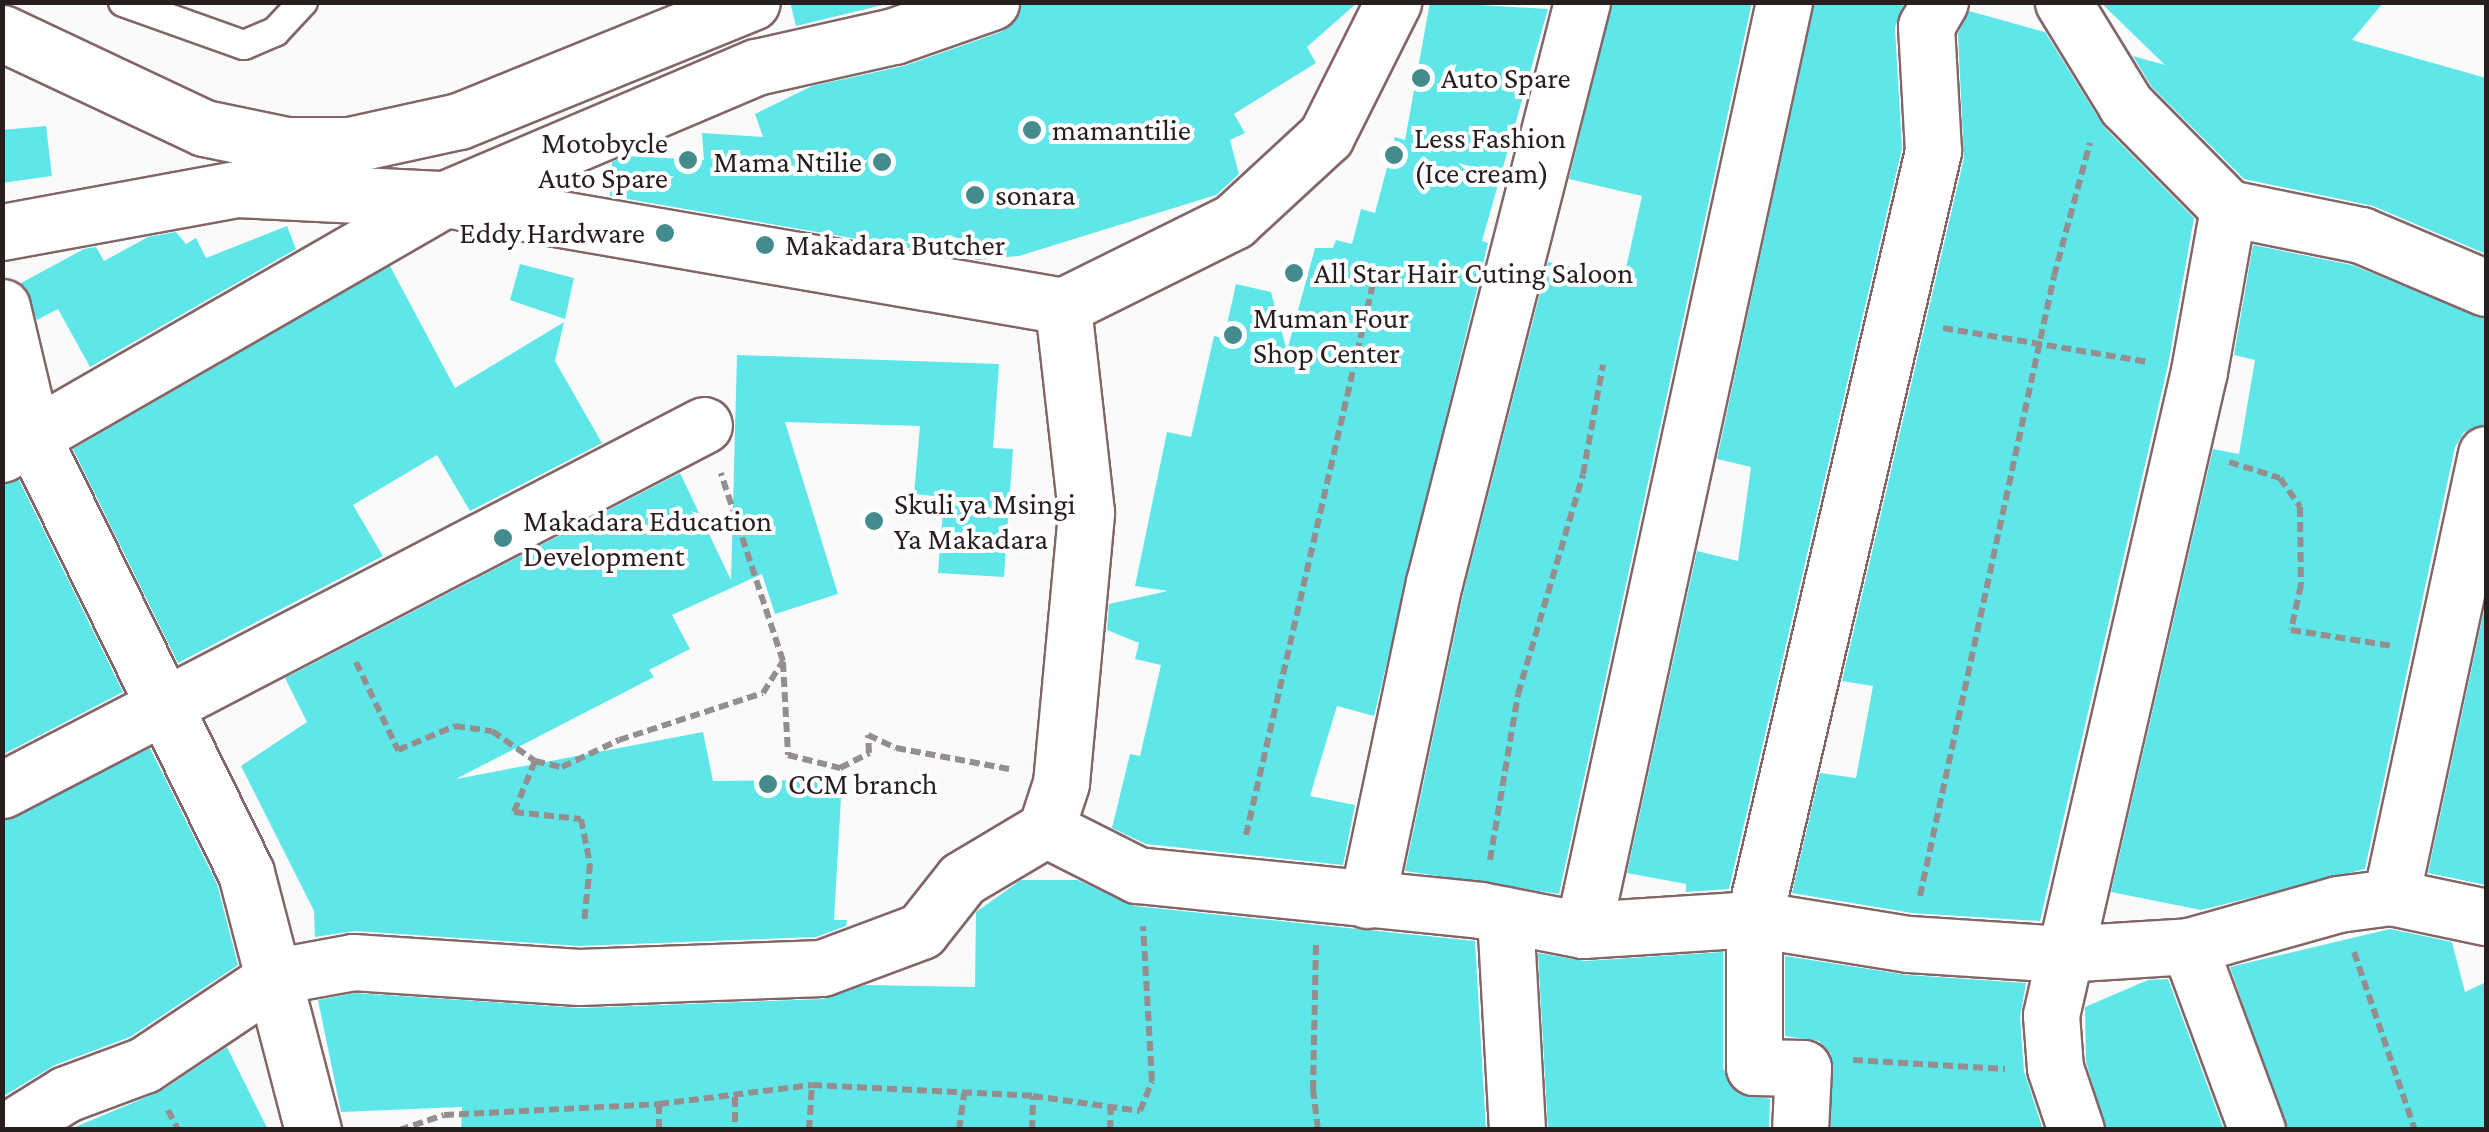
<!DOCTYPE html>
<style>
body{margin:0}
#map{position:relative;width:2489px;height:1132px;overflow:hidden;background:#fafafa;font-family:"Crimson Pro",serif}
div>[style]{position:absolute}
[style*='--x']{left:calc(var(--x)*1px);top:calc(var(--y)*1px);width:calc(var(--w)*1px);rotate:calc(var(--a)*1deg)}
.building>*{inset:0;background:#5fe6e9}
.path>*{height:6px;margin-top:-3px;transform-origin:0;background:repeating-linear-gradient(90deg,#948e8e 0 10px,transparent 0 15px)}
.roads{filter:drop-shadow(2px 0 #826667) drop-shadow(-2px 0 #826667) drop-shadow(0 2px #826667) drop-shadow(0 -2px #826667)}
.lane>*{height:28px;margin:-14px;padding:0 14px;transform-origin:14px;border-radius:14px;background:#fff}
.street>*{height:55px;margin:-27.5px;padding:0 27.5px;transform-origin:27.5px;border-radius:27.5px;background:#fff}
.dots>*{width:28px;height:28px;translate:-50% -50%;box-sizing:border-box;border:5px solid #fff;border-radius:50%}
span{translate:-50% -50%;white-space:nowrap;text-align:center;line-height:1.15;-webkit-text-stroke:8px #fff;paint-order:stroke}
.poi-label{font-size:30px;color:#291e1e}
.left{translate:0 -50%;text-align:left}
.right{translate:-100% -50%;text-align:right}
.frame{position:absolute;inset:0;border:5px solid #291e1e;pointer-events:none}
</style>
<div id="map">
<div class="building">
<i style="clip-path:polygon(790px 2px,895px 2px,796px 26px)"></i>
<i style="clip-path:polygon(1021px 2px,1358px 2px,1307px 47px,1316px 63px,1234px 114px,1245px 133px,1230px 140px,1239px 174px,1216px 195px,1019px 256px,978px 260px,610px 196px,612px 162px,626px 156px,704px 160px,702px 133px,763px 137px,755px 114px,812px 86px,904px 66px,1001px 32px,1015px 22px)"></i>
<i style="clip-path:polygon(1430px 2px,1548px 9px,1482px 241px,1488px 243px,1374px 716px,1337px 706px,1310px 796px,1355px 805px,1343px 865px,1146px 844px,1112px 828px,1130px 754px,1140px 756px,1161px 665px,1135px 659px,1139px 643px,1107px 630px,1109px 604px,1168px 591px,1135px 586px,1167px 432px,1191px 437px,1214px 336px,1224px 338px,1236px 284px,1271px 292px,1287px 351px,1315px 248px,1333px 248px,1336px 240px,1352px 244px,1361px 209px,1375px 213px,1395px 137px,1405px 140px)"></i>
<i style="clip-path:polygon(1612px 2px,1752px 2px,1559px 894px,1405px 871px,1464px 590px,1548px 262px,1624px 277px,1642px 196px,1569px 179px)"></i>
<i style="clip-path:polygon(1835px 2px,1904px 2px,1895px 28px,1902px 148px,1729px 889px,1686px 892px,1686px 884px,1627px 873px,1697px 551px,1738px 561px,1751px 467px,1717px 459px,1814px 5px)"></i>
<i style="clip-path:polygon(2100px 2px,2384px 2px,2352px 40px,2486px 78px,2486px 254px,2373px 206px,2244px 179px,2151px 86px,2133px 56px,2165px 65px)"></i>
<i style="clip-path:polygon(1969px 11px,2045px 32px,2104px 127px,2194px 218px,2168px 365px,2040px 921px,1912px 913px,1792px 893px,1820px 773px,1856px 778px,1873px 686px,1842px 681px,1964px 158px,1958px 34px)"></i>
<i style="clip-path:polygon(46px 126px,52px 176px,2px 183px,2px 130px)"></i>
<i style="clip-path:polygon(287px 226px,296px 249px,90px 367px,58px 309px,37px 320px,21px 283px,84px 249px,96px 247px,104px 261px,148px 237px,176px 232px,186px 244px,196px 238px,206px 258px)"></i>
<i style="clip-path:polygon(2253px 245px,2352px 265px,2486px 319px,2486px 424px,2464px 432px,2455px 447px,2365px 869px,2201px 910px,2111px 892px,2213px 449px,2239px 454px,2255px 360px,2234px 355px)"></i>
<i style="clip-path:polygon(520px 264px,574px 278px,565px 319px,510px 300px)"></i>
<i style="clip-path:polygon(390px 266px,455px 388px,564px 322px,555px 361px,602px 443px,470px 511px,437px 455px,353px 505px,383px 556px,178px 663px,73px 449px)"></i>
<i style="clip-path:polygon(737px 355px,999px 364px,993px 448px,1013px 449px,1004px 577px,938px 573px,944px 497px,914px 494px,920px 426px,785px 422px,838px 594px,775px 614px,762px 574px,672px 615px,690px 649px,649px 670px,654px 677px,456px 779px,703px 732px,713px 781px,842px 780px,834px 920px,847px 920px,846px 926px,816px 937px,579px 946px,355px 931px,315px 937px,314px 911px,241px 766px,307px 722px,285px 678px,680px 473px,731px 580px)"></i>
<i style="clip-path:polygon(19px 480px,123px 692px,2px 755px,2px 485px)"></i>
<i style="clip-path:polygon(2486px 601px,2486px 885px,2428px 873px)"></i>
<i style="clip-path:polygon(150px 748px,217px 884px,238px 965px,130px 1037px,55px 1065px,2px 1097px,2px 821px)"></i>
<i style="clip-path:polygon(1021px 880px,1078px 880px,1134px 906px,1475px 941px,1486px 1130px,461px 1130px,462px 1107px,341px 1112px,318px 1000px,355px 993px,580px 1008px,823px 999px,865px 985px,975px 987px,976px 912px)"></i>
<i style="clip-path:polygon(2390px 929px,2452px 942px,2465px 992px,2486px 982px,2486px 1130px,2287px 1130px,2230px 967px)"></i>
<i style="clip-path:polygon(1723px 952px,1723px 1068px,1737px 1093px,1770px 1099px,1769px 1130px,1548px 1130px,1538px 953px,1585px 961px)"></i>
<i style="clip-path:polygon(1785px 956px,1907px 975px,2026px 983px,2020px 1017px,2024px 1071px,2043px 1130px,1831px 1130px,1831px 1054px,1819px 1041px,1785px 1036px)"></i>
<i style="clip-path:polygon(2168px 979px,2224px 1130px,2106px 1130px,2086px 1062px,2085px 1007px,2148px 980px)"></i>
<i style="clip-path:polygon(227px 1047px,268px 1130px,68px 1130px,161px 1091px)"></i>
</div>
<div class="path">
<i style="--x:1943;--y:328;--w:208;--a:9.4"></i>
<i style="--x:2229;--y:462;--w:53;--a:17.4"></i>
<i style="--x:2280;--y:478;--w:35;--a:55"></i>
<i style="--x:2300;--y:507;--w:78;--a:89.3"></i>
<i style="--x:2301;--y:585;--w:46;--a:102.5"></i>
<i style="--x:2291;--y:630;--w:103;--a:8.9"></i>
<i style="--x:356;--y:662;--w:98;--a:64.5"></i>
<i style="--x:398;--y:750;--w:62;--a:-22.8"></i>
<i style="--x:455;--y:726;--w:37;--a:8"></i>
<i style="--x:492;--y:731;--w:52;--a:34.9"></i>
<i style="--x:535;--y:761;--w:55;--a:112.4"></i>
<i style="--x:514;--y:812;--w:67;--a:6"></i>
<i style="--x:581;--y:819;--w:46;--a:78.7"></i>
<i style="--x:590;--y:864;--w:59;--a:95.8"></i>
<i style="--x:783;--y:662;--w:93;--a:86.9"></i>
<i style="--x:788;--y:755;--w:54;--a:14"></i>
<i style="--x:840;--y:768;--w:33;--a:-27"></i>
<i style="--x:869;--y:753;--w:18;--a:-93"></i>
<i style="--x:868;--y:735;--w:31;--a:25"></i>
<i style="--x:896;--y:748;--w:115;--a:10.5"></i>
<i style="--x:535;--y:761;--w:28;--a:13"></i>
<i style="--x:562;--y:767;--w:63;--a:-25.3"></i>
<i style="--x:619;--y:740;--w:151;--a:-18.1"></i>
<i style="--x:763;--y:693;--w:38;--a:-58"></i>
<i style="--x:783;--y:661;--w:198;--a:-108.3"></i>
<i style="--x:1246;--y:835;--w:575;--a:-77.03"></i>
<i style="--x:1490;--y:860;--w:168;--a:-80.4"></i>
<i style="--x:1518;--y:694;--w:229;--a:-73.5"></i>
<i style="--x:1583;--y:474;--w:111;--a:-79.6"></i>
<i style="--x:1920;--y:896;--w:634;--a:-77.8"></i>
<i style="--x:2054;--y:276;--w:138;--a:-74.9"></i>
<i style="--x:1316;--y:945;--w:144;--a:91.2"></i>
<i style="--x:1313;--y:1089;--w:41;--a:83"></i>
<i style="--x:2354;--y:952;--w:188;--a:71.1"></i>
<i style="--x:1853;--y:1060;--w:152;--a:3.4"></i>
<i style="--x:735;--y:1097;--w:33;--a:90"></i>
<i style="--x:659;--y:1104;--w:26;--a:90"></i>
<i style="--x:168;--y:1110;--w:22;--a:63"></i>
<i style="--x:399;--y:1130;--w:47;--a:-18.4"></i>
<i style="--x:444;--y:1115;--w:215;--a:-2.9"></i>
<i style="--x:659;--y:1104;--w:154;--a:-7.1"></i>
<i style="--x:812;--y:1085;--w:221;--a:2.8"></i>
<i style="--x:1033;--y:1096;--w:108;--a:8"></i>
<i style="--x:1140;--y:1111;--w:32;--a:-68"></i>
<i style="--x:1152;--y:1081;--w:155;--a:-93.3"></i>
<i style="--x:809;--y:1130;--w:45;--a:-86.2"></i>
<i style="--x:959;--y:1130;--w:37;--a:-82"></i>
<i style="--x:1032;--y:1130;--w:34;--a:-88"></i>
<i style="--x:1110;--y:1130;--w:23;--a:-88"></i>
</div>
<div class="roads">
<div class="lane">
<i style="--x:123;--y:2;--w:128;--a:19.6"></i>
<i style="--x:244;--y:45;--w:34;--a:-23"></i>
<i style="--x:275;--y:32;--w:41;--a:-47"></i>
</div>
<div class="street">
<i style="--x:2063;--y:2;--w:121;--a:58.5"></i>
<i style="--x:2126;--y:105;--w:145;--a:45.3"></i>
<i style="--x:2228;--y:208;--w:136;--a:11.5"></i>
<i style="--x:2361;--y:235;--w:136;--a:23"></i>
<i style="--x:2;--y:33;--w:223;--a:25.2"></i>
<i style="--x:204;--y:128;--w:85;--a:11.6"></i>
<i style="--x:287;--y:145;--w:62;--a:0"></i>
<i style="--x:349;--y:145;--w:113;--a:-12.3"></i>
<i style="--x:459;--y:121;--w:316;--a:-22.1"></i>
<i style="--x:2;--y:232;--w:239;--a:-10.4"></i>
<i style="--x:237;--y:189;--w:208;--a:2.8"></i>
<i style="--x:445;--y:199;--w:627;--a:9.82"></i>
<i style="--x:1063;--y:306;--w:191;--a:-26.4"></i>
<i style="--x:1234;--y:221;--w:125;--a:-42.7"></i>
<i style="--x:1326;--y:136;--w:150;--a:-63.4"></i>
<i style="--x:2;--y:307;--w:135;--a:76.7"></i>
<i style="--x:33;--y:438;--w:484;--a:63.9"></i>
<i style="--x:246;--y:873;--w:266;--a:75.4"></i>
<i style="--x:2;--y:454;--w:511;--a:-29.93"></i>
<i style="--x:445;--y:199;--w:338;--a:-23"></i>
<i style="--x:756;--y:67;--w:141;--a:-12.7"></i>
<i style="--x:894;--y:36;--w:103;--a:-19.3"></i>
<i style="--x:2;--y:790;--w:791;--a:-27.47"></i>
<i style="--x:1046;--y:829;--w:102;--a:26.8"></i>
<i style="--x:1137;--y:875;--w:345;--a:5.8"></i>
<i style="--x:1480;--y:910;--w:105;--a:11"></i>
<i style="--x:1583;--y:930;--w:171;--a:-3.7"></i>
<i style="--x:1754;--y:919;--w:157;--a:9.2"></i>
<i style="--x:1909;--y:944;--w:154;--a:3.7"></i>
<i style="--x:2063;--y:954;--w:126;--a:-3.6"></i>
<i style="--x:2189;--y:946;--w:155;--a:-15.7"></i>
<i style="--x:2338;--y:904;--w:53;--a:-7.5"></i>
<i style="--x:2391;--y:897;--w:97;--a:11.9"></i>
<i style="--x:2391;--y:897;--w:453;--a:-77.9"></i>
<i style="--x:1367;--y:900;--w:324;--a:-78.1"></i>
<i style="--x:1434;--y:583;--w:600;--a:-75.71"></i>
<i style="--x:1505;--y:915;--w:215;--a:86.8"></i>
<i style="--x:1583;--y:930;--w:950;--a:-77.78"></i>
<i style="--x:2189;--y:946;--w:196;--a:69.7"></i>
<i style="--x:8;--y:1130;--w:68;--a:-31.8"></i>
<i style="--x:66;--y:1094;--w:83;--a:-20.4"></i>
<i style="--x:144;--y:1065;--w:160;--a:-33.8"></i>
<i style="--x:277;--y:976;--w:77;--a:-10.4"></i>
<i style="--x:353;--y:962;--w:226;--a:3.8"></i>
<i style="--x:579;--y:977;--w:243;--a:-2.1"></i>
<i style="--x:822;--y:968;--w:106;--a:-20.5"></i>
<i style="--x:921;--y:931;--w:66;--a:-51.7"></i>
<i style="--x:962;--y:879;--w:98;--a:-30.8"></i>
<i style="--x:1046;--y:829;--w:48;--a:-71.9"></i>
<i style="--x:1061;--y:783;--w:272;--a:-84.7"></i>
<i style="--x:1086;--y:512;--w:207;--a:-96.4"></i>
<i style="--x:1800;--y:1130;--w:62;--a:-87.2"></i>
<i style="--x:1803;--y:1068;--w:49;--a:-178.8"></i>
<i style="--x:1754;--y:1067;--w:148;--a:-90"></i>
<i style="--x:1754;--y:919;--w:789;--a:-76.88"></i>
<i style="--x:1933;--y:151;--w:125;--a:-93.2"></i>
<i style="--x:1926;--y:26;--w:28;--a:-60"></i>
<i style="--x:2076;--y:1130;--w:65;--a:-108.7"></i>
<i style="--x:2055;--y:1068;--w:53;--a:-94.3"></i>
<i style="--x:2051;--y:1015;--w:661;--a:-77.06"></i>
<i style="--x:2199;--y:371;--w:166;--a:-79.9"></i>
</div>
</div>
<div class="dots">
<i style="left:1421px;top:78px;background:#438b8d"></i>
<i style="left:1032px;top:130px;background:#438b8d"></i>
<i style="left:1394px;top:155px;background:#438b8d"></i>
<i style="left:688px;top:160px;background:#438b8d"></i>
<i style="left:882px;top:162px;background:#438b8d"></i>
<i style="left:975px;top:195px;background:#438b8d"></i>
<i style="left:665px;top:233px;background:#438b8d"></i>
<i style="left:765px;top:245px;background:#438b8d"></i>
<i style="left:1294px;top:273px;background:#438b8d"></i>
<i style="left:1233px;top:335px;background:#438b8d"></i>
<i style="left:874px;top:521px;background:#438b8d"></i>
<i style="left:503px;top:538px;background:#438b8d"></i>
<i style="left:768px;top:784px;background:#438b8d"></i>
</div>
<div class="poi-label">
<span class="left" style="left:1441px;top:78px">Auto Spare</span>
<span class="left" style="left:1052px;top:130px">mamantilie</span>
<span class="left" style="left:1414px;top:155px">Less Fashion<br>(Ice cream)</span>
<span class="right" style="left:668px;top:160px">Motobycle<br>Auto Spare</span>
<span class="right" style="left:862px;top:162px">Mama Ntilie</span>
<span class="left" style="left:995px;top:195px">sonara</span>
<span class="right" style="left:645px;top:233px">Eddy Hardware</span>
<span class="left" style="left:785px;top:245px">Makadara Butcher</span>
<span class="left" style="left:1314px;top:273px">All Star Hair Cuting Saloon</span>
<span class="left" style="left:1253px;top:335px">Muman Four<br>Shop Center</span>
<span class="left" style="left:894px;top:521px">Skuli ya Msingi<br>Ya Makadara</span>
<span class="left" style="left:523px;top:538px">Makadara Education<br>Development</span>
<span class="left" style="left:788px;top:784px">CCM branch</span>
</div>
<div class="frame"></div>
</div>
